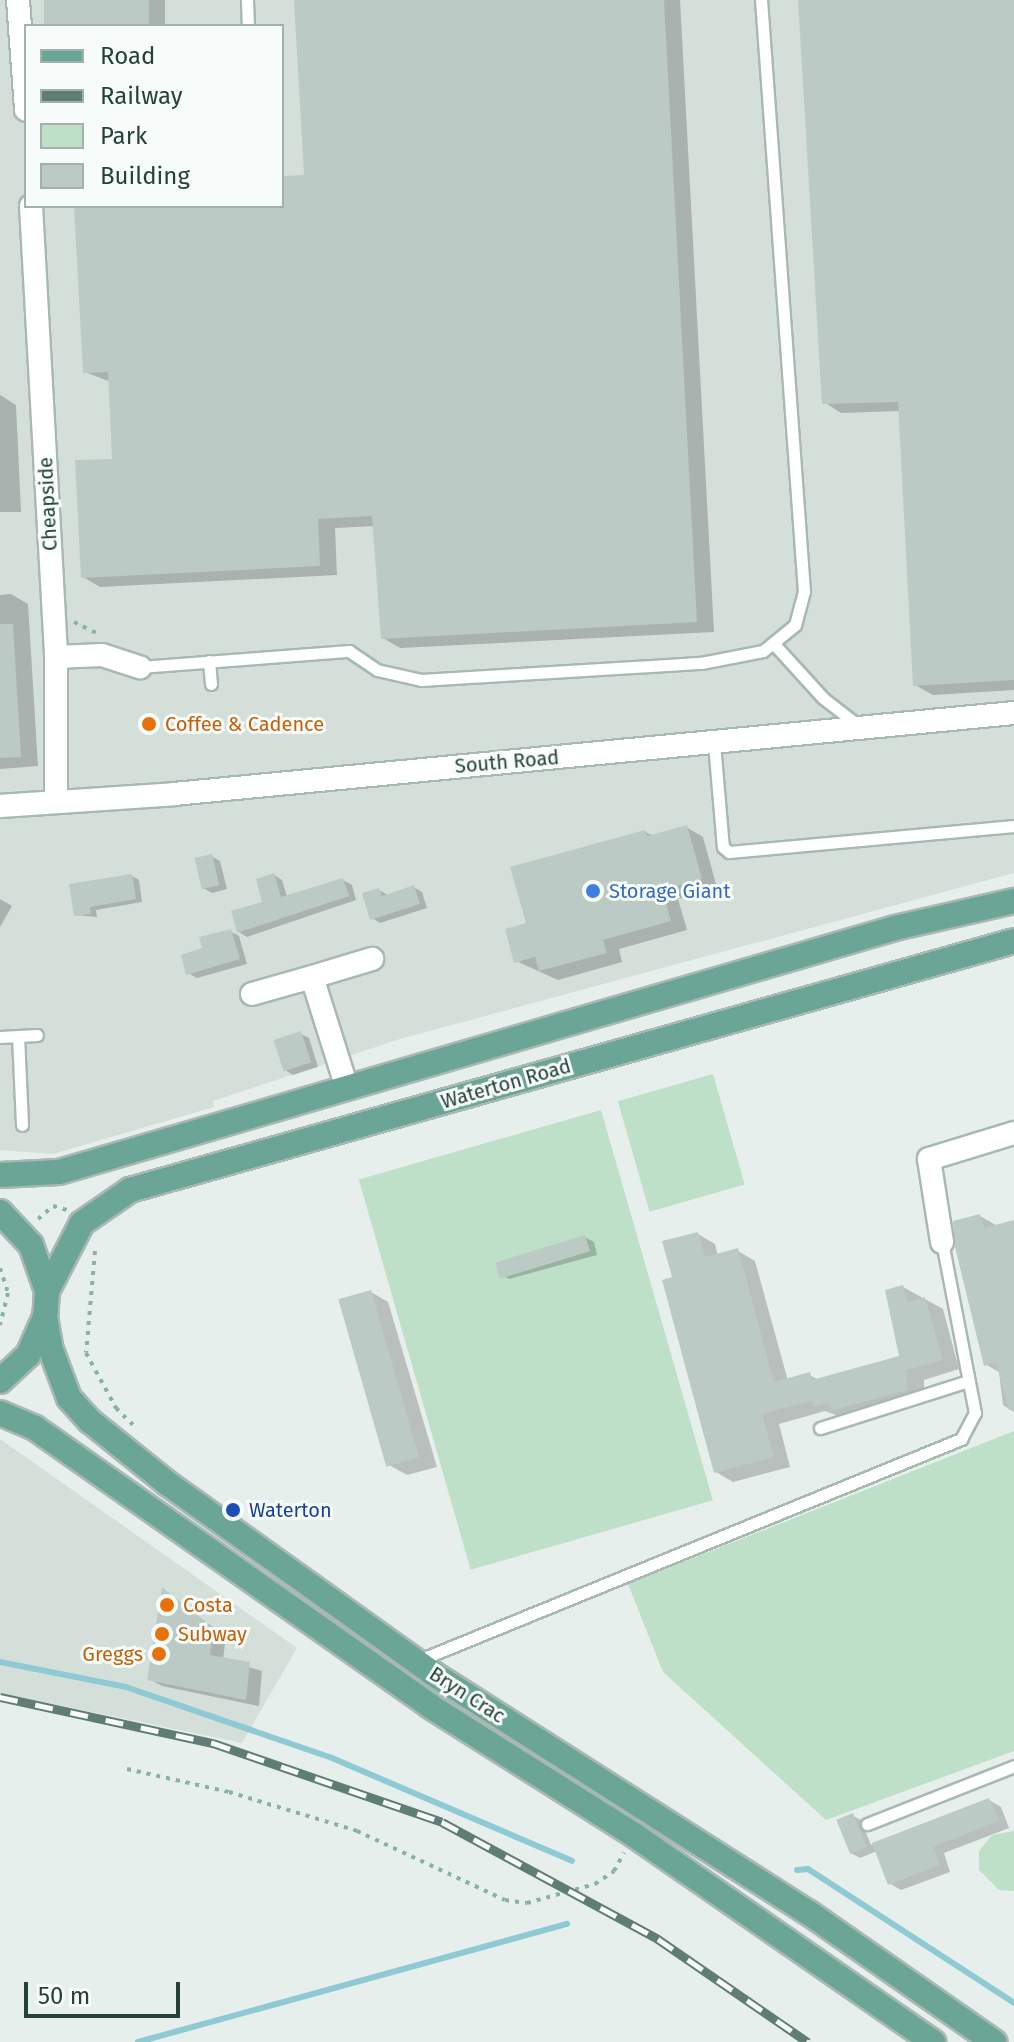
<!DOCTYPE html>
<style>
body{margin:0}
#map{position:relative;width:1014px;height:2042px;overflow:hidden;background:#e6efeb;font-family:"Fira Sans",sans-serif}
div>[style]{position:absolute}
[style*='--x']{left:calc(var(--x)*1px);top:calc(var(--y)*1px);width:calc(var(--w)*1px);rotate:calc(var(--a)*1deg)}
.built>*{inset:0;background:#d4dfda}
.green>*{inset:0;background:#bfe0c8;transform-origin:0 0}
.shadow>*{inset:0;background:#0003;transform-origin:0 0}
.stream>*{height:6px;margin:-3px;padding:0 3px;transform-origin:3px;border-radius:3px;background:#8ec9d4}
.building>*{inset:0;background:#bbcac4;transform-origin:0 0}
.path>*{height:4px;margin-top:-2px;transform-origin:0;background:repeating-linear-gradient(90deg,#86b3a5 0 4px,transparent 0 10px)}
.roads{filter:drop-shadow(2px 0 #a8b8b2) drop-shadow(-2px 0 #a8b8b2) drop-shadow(0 2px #a8b8b2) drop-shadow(0 -2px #a8b8b2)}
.lane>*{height:11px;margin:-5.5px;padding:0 5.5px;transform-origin:5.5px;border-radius:5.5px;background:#fff}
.street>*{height:22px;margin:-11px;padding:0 11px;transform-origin:11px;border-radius:11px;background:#fff}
.primary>*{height:24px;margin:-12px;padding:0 12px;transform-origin:12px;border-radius:12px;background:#6aa596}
.rail>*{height:9px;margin-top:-4.5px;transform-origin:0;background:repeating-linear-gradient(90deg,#f7fbf9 0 18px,#5f7d75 0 36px);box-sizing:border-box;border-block:2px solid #5f7d75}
.dots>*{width:22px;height:22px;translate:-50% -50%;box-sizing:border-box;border:4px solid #f7fbf9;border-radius:50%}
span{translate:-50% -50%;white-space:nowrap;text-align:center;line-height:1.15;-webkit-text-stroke:6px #f7fbf9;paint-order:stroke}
.street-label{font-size:20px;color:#24423a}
.food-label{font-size:20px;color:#c56008}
.left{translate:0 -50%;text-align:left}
.right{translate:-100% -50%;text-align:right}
.shop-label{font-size:20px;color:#366cbe}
.transit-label{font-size:20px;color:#164399}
.legend{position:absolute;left:24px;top:24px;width:260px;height:184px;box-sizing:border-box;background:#f7fbf9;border:2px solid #a3b1ad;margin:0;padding:10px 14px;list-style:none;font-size:24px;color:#24423a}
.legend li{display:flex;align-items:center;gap:16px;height:40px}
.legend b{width:40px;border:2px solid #a3b1ad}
.scale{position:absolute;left:24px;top:1982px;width:156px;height:36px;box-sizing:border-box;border:4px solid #24423a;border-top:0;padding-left:10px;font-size:24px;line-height:28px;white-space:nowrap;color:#24423a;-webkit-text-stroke:6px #f7fbf9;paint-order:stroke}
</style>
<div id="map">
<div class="built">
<i style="clip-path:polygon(evenodd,0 0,1014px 0,1014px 873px,400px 1039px,213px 1101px,214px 1107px,53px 1154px,0 1150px,0 0,26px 26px,282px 26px,282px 206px,26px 206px,26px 26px)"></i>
<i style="clip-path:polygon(0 1439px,297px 1648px,242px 1743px,0 1693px)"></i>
</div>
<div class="green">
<i style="left:713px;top:1074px;width:115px;height:99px;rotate:74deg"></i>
<i style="left:601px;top:1110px;width:406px;height:252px;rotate:74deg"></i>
<i style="clip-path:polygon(1014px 1431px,1014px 1751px,826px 1820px,663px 1672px,628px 1584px)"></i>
<i style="clip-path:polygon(1014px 1831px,1014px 1891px,999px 1890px,979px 1870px,979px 1851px,992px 1835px)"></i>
</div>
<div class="shadow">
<i style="left:46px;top:0;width:119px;height:26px"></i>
<i style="clip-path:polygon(296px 0,680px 0,714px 632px,400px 648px,383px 638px,375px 526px,335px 528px,337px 575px,100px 587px,83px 577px,114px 460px,111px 382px,85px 372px,76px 206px,282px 206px,282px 178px,306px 177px)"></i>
<i style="clip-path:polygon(808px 0,1014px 0,1014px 690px,933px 695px,915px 685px,900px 411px,841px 413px,824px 402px)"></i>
<i style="clip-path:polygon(0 395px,16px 405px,21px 512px,0 512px)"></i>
<i style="clip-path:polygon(11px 594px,28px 604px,38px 766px,0 769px,0 595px)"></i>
<i style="clip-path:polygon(686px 827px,703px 837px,717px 888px,678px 899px,687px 930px,619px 949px,622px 962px,558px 980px,516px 961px,528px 925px,645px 832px,654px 836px)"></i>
<i style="clip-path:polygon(211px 856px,220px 861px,227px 889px,212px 893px,203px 888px)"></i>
<i style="clip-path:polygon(274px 875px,282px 880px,287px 897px,343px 880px,352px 885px,356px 900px,247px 937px,239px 932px,265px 903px)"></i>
<i style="clip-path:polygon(132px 876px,139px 880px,142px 902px,96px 910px,97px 917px,76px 915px)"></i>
<i style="clip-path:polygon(414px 887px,422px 892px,427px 908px,380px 923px,372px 918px,379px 890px,388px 895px)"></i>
<i style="left:0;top:899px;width:14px;height:60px;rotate:30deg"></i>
<i style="clip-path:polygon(230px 931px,239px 936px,247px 964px,197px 978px,188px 973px,205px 950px)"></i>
<i style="clip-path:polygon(301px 1034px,309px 1038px,318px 1067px,293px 1075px,285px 1070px)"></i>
<i style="clip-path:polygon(980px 1216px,996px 1225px,1014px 1222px,1014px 1412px,1003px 1405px,999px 1372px,985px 1364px)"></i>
<i style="clip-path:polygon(698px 1234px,715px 1244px,718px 1256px,738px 1251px,755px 1261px,788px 1381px,809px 1375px,819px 1380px,902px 1358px,903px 1287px,943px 1309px,959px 1369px,924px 1380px,924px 1400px,850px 1420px,825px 1411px,779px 1424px,790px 1467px,733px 1482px,716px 1472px,674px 1278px)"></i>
<i style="clip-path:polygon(585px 1237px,594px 1242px,597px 1255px,509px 1279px,501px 1275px)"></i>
<i style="clip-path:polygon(371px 1292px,388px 1302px,437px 1467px,407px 1475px,389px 1465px)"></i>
<i style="clip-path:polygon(164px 1590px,226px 1637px,223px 1659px,262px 1671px,259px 1706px,162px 1686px,149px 1679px)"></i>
<i style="clip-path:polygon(989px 1800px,1001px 1807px,1009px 1828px,944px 1853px,950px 1872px,901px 1890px,889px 1883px,877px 1851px,860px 1858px,851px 1853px,853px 1816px,861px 1820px,871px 1845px)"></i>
</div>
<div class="stream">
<i style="--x:0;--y:1662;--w:128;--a:11.2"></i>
<i style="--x:126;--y:1687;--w:218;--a:19"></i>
<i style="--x:332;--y:1758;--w:261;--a:23.2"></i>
<i style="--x:797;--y:1870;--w:11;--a:-5"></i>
<i style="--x:808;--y:1869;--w:246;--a:33"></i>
<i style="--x:138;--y:2042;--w:445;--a:-15.4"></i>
</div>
<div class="building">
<i style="left:44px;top:0;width:105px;height:26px"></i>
<i style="clip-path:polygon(294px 0,664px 0,697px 622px,381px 639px,372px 516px,318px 519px,320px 566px,81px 578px,75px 460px,112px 459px,108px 372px,83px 373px,74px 206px,282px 206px,282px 176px,304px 175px)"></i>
<i style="clip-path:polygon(798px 0,1014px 0,1014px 680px,913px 686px,898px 402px,822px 404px)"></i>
<i style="clip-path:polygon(0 624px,13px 624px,21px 757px,0 758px)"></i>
<i style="clip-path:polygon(687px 825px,702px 879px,662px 890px,671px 921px,603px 940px,607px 953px,539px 971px,535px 957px,514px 963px,505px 929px,526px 923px,510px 867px,645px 830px,647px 836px)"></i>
<i style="left:212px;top:854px;width:32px;height:18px;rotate:77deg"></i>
<i style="clip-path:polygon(274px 873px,281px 897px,343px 878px,349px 896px,237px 933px,231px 911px,262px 902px,256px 879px)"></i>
<i style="clip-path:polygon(132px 874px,136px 899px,90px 907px,91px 914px,74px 916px,69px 884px)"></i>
<i style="clip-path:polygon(414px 885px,420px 904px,370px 920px,362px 893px,379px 888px,382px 896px)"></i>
<i style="clip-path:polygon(231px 929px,240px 959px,186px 975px,181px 955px,202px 948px,199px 937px)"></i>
<i style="left:301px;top:1031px;width:33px;height:29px;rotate:72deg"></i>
<i style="clip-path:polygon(980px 1214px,984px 1228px,1014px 1220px,1014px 1410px,1009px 1410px,996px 1363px,984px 1366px,955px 1247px,953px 1221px)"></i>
<i style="clip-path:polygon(698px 1232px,705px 1257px,738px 1248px,774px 1382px,810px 1372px,812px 1380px,899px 1356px,885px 1290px,903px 1285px,908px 1302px,925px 1297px,943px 1360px,907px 1370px,907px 1390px,830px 1411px,828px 1403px,814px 1407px,812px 1401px,762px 1414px,774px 1457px,714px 1473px,662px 1280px,672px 1277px,662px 1241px)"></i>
<i style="left:585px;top:1235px;width:17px;height:94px;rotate:73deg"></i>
<i style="left:371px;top:1290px;width:174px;height:34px;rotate:74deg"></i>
<i style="clip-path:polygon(162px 1587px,213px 1628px,210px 1655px,250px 1662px,246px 1700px,147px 1680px)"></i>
<i style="clip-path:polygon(989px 1798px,999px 1821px,933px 1847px,940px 1865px,888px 1885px,872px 1843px)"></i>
<i style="left:853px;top:1813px;width:37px;height:18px;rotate:68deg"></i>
</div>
<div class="path">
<i style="--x:74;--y:622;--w:28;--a:26"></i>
<i style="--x:38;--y:1219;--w:20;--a:-41"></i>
<i style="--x:53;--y:1206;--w:15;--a:16"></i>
<i style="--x:95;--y:1251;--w:102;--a:95"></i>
<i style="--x:86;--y:1353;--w:63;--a:61.4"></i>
<i style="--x:116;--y:1408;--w:25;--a:45"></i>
<i style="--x:0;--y:1268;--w:26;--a:72"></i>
<i style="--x:8;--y:1293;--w:33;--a:104"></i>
<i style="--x:127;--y:1769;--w:105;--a:12.7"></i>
<i style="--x:229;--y:1792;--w:134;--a:16.9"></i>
<i style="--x:357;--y:1831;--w:163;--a:25"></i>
<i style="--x:505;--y:1900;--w:22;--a:8"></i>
<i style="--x:527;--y:1903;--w:71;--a:-15.6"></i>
<i style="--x:595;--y:1884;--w:23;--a:-34"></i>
<i style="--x:614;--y:1871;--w:21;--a:-61"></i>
</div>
<div class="roads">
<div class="lane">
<i style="--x:247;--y:0;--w:26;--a:88"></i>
<i style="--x:773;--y:643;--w:74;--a:47.7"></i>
<i style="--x:823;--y:698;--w:46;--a:37.9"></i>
<i style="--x:209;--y:661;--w:23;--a:85"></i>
<i style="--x:140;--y:667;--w:210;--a:-4.4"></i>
<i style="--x:349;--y:651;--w:34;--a:34"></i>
<i style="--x:377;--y:670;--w:45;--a:12.8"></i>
<i style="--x:421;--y:680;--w:281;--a:-3.5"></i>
<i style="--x:701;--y:663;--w:63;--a:-11"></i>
<i style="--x:763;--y:651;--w:41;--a:-39.1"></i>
<i style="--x:795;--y:625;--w:34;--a:-75"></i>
<i style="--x:804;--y:592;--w:594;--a:-94.15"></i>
<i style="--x:714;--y:743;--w:104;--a:85.1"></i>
<i style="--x:723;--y:847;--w:8;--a:40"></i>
<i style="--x:729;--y:852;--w:286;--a:-5.2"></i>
<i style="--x:18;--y:1036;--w:89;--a:87.4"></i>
<i style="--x:0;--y:1037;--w:37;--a:-3"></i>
<i style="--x:820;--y:1428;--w:155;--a:-17.6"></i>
<i style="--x:417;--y:1661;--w:588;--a:-22.2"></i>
<i style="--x:961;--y:1439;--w:30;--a:-62"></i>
<i style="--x:975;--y:1413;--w:174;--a:-100.9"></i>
<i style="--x:867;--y:1824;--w:158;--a:-21.5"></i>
</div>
<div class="street">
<i style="--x:18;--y:0;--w:110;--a:85.8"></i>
<i style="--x:31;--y:206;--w:452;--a:86.8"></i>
<i style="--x:56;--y:657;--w:145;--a:90"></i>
<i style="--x:56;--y:657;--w:46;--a:-2.5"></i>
<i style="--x:102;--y:655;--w:40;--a:18"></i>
<i style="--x:0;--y:806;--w:174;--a:-3.9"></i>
<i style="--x:174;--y:794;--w:844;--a:-5.51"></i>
<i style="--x:252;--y:994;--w:62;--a:-15.8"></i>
<i style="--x:347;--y:1088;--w:116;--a:-107.5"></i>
<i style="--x:312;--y:977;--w:63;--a:-16.7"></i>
<i style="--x:942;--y:1242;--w:84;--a:-98.9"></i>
<i style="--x:929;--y:1159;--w:89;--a:-17"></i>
</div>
<div class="primary">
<i style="--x:0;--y:1175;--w:59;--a:-2.9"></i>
<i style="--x:59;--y:1172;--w:871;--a:-16.27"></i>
<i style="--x:895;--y:928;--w:122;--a:-12.8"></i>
<i style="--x:0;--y:1212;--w:45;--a:46.8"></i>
<i style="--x:31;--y:1245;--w:49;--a:70.8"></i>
<i style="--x:47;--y:1291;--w:26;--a:94"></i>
<i style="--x:45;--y:1317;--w:42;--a:114.1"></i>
<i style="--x:28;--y:1355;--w:38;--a:137"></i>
<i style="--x:47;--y:1291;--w:76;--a:-62.8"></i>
<i style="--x:82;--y:1223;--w:58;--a:-34.5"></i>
<i style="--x:130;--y:1190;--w:918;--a:-15.73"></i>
<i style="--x:45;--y:1317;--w:34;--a:80"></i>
<i style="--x:51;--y:1350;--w:51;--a:69.4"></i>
<i style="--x:69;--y:1398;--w:31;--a:48"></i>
<i style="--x:90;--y:1421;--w:99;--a:38.8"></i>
<i style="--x:167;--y:1483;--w:326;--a:35.6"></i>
<i style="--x:432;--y:1673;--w:447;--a:32.5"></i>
<i style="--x:809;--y:1913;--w:226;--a:34.9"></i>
<i style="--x:0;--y:1413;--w:38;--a:23"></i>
<i style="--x:35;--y:1428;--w:483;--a:35.1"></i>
<i style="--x:430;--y:1706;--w:241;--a:32.3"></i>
<i style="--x:634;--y:1835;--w:364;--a:34.7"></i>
</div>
</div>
<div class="rail">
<i style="--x:0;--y:1697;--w:218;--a:12.2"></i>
<i style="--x:213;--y:1743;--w:242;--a:19"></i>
<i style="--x:442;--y:1822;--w:246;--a:28.4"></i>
<i style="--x:658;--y:1939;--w:182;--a:34.5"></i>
</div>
<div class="dots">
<i style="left:149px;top:724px;background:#e8710a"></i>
<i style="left:593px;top:891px;background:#3f7fe0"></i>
<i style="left:233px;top:1510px;background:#1a4fb4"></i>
<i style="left:167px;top:1605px;background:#e8710a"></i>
<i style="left:162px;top:1634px;background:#e8710a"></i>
<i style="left:159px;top:1654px;background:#e8710a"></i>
</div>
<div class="street-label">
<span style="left:48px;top:504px;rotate:-93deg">Cheapside</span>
<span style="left:507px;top:762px;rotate:-5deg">South Road</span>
<span style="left:506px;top:1084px;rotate:-16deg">Waterton Road</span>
<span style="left:467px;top:1695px;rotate:33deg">Bryn Crac</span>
</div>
<div class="food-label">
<span class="left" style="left:165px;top:724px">Coffee &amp; Cadence</span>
<span class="left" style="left:183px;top:1605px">Costa</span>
<span class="left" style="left:178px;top:1634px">Subway</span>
<span class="right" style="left:143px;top:1654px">Greggs</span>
</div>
<div class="shop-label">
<span class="left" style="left:609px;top:891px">Storage Giant</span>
</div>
<div class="transit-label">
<span class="left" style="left:249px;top:1510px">Waterton</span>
</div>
<ul class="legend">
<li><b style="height:10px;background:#6aa596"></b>Road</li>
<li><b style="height:10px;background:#5f7d75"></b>Railway</li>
<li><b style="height:22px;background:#bfe0c8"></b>Park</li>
<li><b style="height:22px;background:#bbcac4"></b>Building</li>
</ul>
<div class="scale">50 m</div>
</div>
